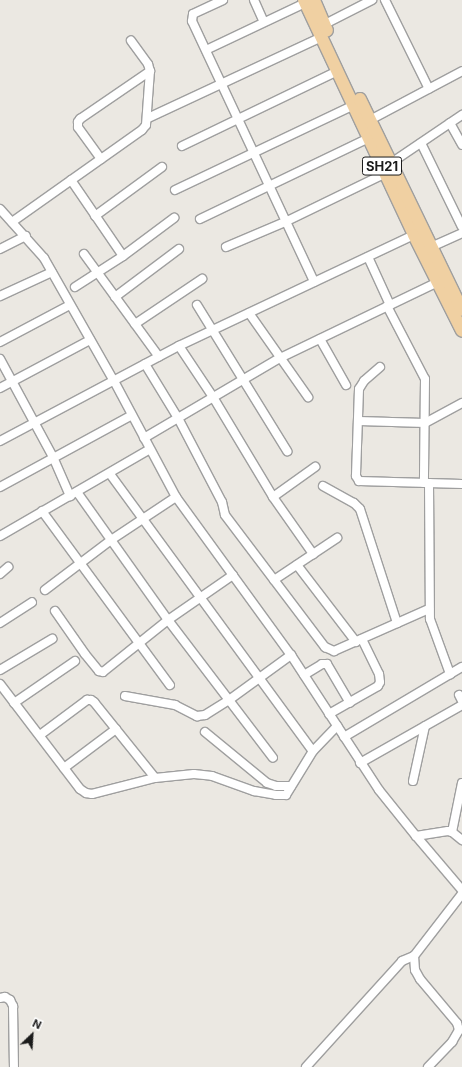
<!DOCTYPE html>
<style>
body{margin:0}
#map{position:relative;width:462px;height:1067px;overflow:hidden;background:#ebe8e2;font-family:Inter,sans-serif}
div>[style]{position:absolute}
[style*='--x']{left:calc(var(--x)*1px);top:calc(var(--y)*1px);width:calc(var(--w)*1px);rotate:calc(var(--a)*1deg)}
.roads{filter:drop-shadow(1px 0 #9f9f9f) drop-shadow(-1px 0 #9f9f9f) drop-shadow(0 1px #9f9f9f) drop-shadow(0 -1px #9f9f9f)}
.minor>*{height:8px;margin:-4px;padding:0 4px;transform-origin:4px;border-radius:4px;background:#fff}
.primary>*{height:12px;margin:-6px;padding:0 6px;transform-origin:6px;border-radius:6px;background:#f0d0a2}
span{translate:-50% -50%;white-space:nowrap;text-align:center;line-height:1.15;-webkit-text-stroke:3px #fff;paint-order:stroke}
.shield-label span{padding:1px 3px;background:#fff;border:1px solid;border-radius:3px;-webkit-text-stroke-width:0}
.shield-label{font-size:13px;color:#1b1b1b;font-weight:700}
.north{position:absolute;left:12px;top:1015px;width:40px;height:40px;-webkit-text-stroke:3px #fff;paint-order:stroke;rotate:25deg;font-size:11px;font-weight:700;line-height:16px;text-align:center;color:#1b1b1b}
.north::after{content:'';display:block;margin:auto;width:14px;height:18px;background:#1b1b1b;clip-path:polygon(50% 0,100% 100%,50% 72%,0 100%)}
</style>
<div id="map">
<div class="roads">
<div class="minor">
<i style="--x:223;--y:0;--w:33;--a:155"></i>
<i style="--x:193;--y:14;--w:7;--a:98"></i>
<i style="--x:192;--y:21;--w:288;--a:64.9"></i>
<i style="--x:254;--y:0;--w:24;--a:66"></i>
<i style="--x:385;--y:0;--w:99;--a:63.7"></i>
<i style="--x:325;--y:24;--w:53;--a:-27.1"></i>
<i style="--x:206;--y:50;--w:110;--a:-25.4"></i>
<i style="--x:148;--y:118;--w:192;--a:-25"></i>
<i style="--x:370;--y:120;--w:104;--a:-28"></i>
<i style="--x:450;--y:123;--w:25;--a:61"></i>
<i style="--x:421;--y:143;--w:93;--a:64"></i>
<i style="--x:182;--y:146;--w:173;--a:-25.7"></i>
<i style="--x:101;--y:159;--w:39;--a:-126"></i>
<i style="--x:78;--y:127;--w:5;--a:-90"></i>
<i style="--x:78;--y:122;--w:4;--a:-56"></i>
<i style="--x:80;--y:119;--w:85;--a:-34.4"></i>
<i style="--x:391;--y:163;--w:86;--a:-34.1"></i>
<i style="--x:71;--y:180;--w:92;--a:55.6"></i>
<i style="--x:175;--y:190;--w:198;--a:-25.4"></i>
<i style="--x:0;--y:209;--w:66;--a:48.1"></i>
<i style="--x:44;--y:258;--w:142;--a:60.4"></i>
<i style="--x:114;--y:381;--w:132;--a:61.9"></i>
<i style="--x:176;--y:497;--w:195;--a:54"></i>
<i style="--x:291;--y:655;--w:161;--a:56.9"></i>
<i style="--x:379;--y:790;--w:59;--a:51.2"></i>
<i style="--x:416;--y:836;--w:71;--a:49.6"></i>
<i style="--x:95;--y:216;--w:83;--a:-36.2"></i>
<i style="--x:200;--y:219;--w:187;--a:-25.6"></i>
<i style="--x:12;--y:222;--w:159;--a:-35.3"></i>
<i style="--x:142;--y:130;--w:6;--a:-51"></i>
<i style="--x:146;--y:125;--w:54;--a:-85.8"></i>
<i style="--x:150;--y:71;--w:7;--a:-106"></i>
<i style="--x:148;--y:64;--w:29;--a:-126"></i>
<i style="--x:226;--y:247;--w:64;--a:-23"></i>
<i style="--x:285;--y:222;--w:112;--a:-25.9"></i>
<i style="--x:431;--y:247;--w:34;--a:-24"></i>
<i style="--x:0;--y:249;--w:29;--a:-27"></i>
<i style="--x:84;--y:254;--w:127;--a:53.9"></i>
<i style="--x:368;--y:257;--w:53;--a:65.4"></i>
<i style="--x:75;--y:287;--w:57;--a:-32.9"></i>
<i style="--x:123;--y:256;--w:64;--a:-36.7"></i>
<i style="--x:0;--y:296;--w:57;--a:-24.8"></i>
<i style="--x:115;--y:297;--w:80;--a:-36.9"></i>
<i style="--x:197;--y:305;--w:172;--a:58.3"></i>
<i style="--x:387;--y:306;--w:82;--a:62.5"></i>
<i style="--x:425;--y:379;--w:104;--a:90.6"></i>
<i style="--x:249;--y:313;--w:103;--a:54.9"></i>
<i style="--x:135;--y:324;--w:81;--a:-33.9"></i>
<i style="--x:320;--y:339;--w:53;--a:60.5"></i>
<i style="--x:0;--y:342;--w:79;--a:-27.9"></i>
<i style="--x:179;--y:346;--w:61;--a:56.3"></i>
<i style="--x:213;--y:397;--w:117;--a:59"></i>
<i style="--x:273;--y:497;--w:70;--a:54.9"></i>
<i style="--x:0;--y:359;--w:111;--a:61.6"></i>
<i style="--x:53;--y:457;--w:43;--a:66.4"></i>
<i style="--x:145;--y:364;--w:63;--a:58.6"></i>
<i style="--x:178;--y:418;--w:95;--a:62.4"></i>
<i style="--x:222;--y:502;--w:13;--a:77"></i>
<i style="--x:225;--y:515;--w:166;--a:52.9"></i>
<i style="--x:325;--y:647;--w:10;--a:24"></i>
<i style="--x:334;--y:651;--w:104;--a:-23.9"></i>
<i style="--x:380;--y:367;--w:21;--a:139"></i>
<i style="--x:364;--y:381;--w:9;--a:122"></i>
<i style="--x:359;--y:389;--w:87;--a:92"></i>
<i style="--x:356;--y:476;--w:6;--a:59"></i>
<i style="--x:359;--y:481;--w:103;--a:1.7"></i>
<i style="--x:0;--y:388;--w:102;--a:-28.1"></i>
<i style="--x:359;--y:421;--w:66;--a:1.7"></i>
<i style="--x:425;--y:423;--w:42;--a:-28.4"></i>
<i style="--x:144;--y:438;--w:158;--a:-30.5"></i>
<i style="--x:280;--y:358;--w:175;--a:-25.7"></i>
<i style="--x:0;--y:441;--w:203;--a:-28"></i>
<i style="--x:179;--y:346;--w:260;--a:-25.3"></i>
<i style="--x:110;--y:474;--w:343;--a:53.8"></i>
<i style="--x:429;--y:483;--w:136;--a:89.6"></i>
<i style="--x:430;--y:619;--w:59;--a:70"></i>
<i style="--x:323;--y:486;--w:35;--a:29"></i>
<i style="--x:354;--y:503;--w:8;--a:45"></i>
<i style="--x:360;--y:509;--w:120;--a:72"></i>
<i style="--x:0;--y:487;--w:150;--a:-28.6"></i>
<i style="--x:77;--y:492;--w:157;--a:54.6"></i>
<i style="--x:168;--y:620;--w:173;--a:52.7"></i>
<i style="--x:273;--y:497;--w:52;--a:-35.5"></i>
<i style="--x:42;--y:511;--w:216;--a:53.7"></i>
<i style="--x:0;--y:536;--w:173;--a:-30.1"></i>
<i style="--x:297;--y:565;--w:97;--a:52.5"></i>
<i style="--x:0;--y:574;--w:11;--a:-41"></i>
<i style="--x:274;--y:580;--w:76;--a:-33.7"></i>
<i style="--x:45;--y:590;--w:83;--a:-37.1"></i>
<i style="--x:111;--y:540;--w:78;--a:-33.5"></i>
<i style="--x:55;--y:611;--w:52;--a:55.1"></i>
<i style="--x:85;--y:654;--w:22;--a:51"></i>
<i style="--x:99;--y:671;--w:4;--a:14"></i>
<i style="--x:103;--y:672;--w:83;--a:-38.7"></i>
<i style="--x:168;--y:620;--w:79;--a:-34.7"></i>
<i style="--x:0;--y:623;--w:38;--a:-33"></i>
<i style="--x:0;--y:670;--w:61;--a:-30.8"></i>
<i style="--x:304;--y:675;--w:21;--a:-31"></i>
<i style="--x:322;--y:664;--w:5;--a:0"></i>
<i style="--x:327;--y:664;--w:45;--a:59.5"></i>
<i style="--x:0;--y:684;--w:132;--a:52.7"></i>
<i style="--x:80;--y:789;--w:7;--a:34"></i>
<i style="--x:86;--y:793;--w:6;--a:9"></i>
<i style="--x:92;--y:794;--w:65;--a:-14.3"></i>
<i style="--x:155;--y:778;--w:39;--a:-6"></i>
<i style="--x:194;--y:774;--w:18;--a:6"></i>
<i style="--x:212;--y:776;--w:45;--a:19.7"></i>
<i style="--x:254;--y:791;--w:22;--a:10"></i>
<i style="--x:276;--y:795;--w:10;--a:0"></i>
<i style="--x:286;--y:795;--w:52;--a:-58.5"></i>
<i style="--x:313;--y:751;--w:35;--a:-46"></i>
<i style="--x:459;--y:695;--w:7;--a:63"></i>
<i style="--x:125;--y:696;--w:51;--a:10.2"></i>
<i style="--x:175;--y:705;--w:25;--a:27"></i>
<i style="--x:197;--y:716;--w:8;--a:-7"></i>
<i style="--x:205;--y:715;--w:28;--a:-32"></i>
<i style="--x:229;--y:700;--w:77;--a:-36"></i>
<i style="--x:14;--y:703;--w:74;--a:-34.5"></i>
<i style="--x:329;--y:714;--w:56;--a:-29.7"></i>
<i style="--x:378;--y:686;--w:4;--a:-63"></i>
<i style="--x:380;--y:682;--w:8;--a:-97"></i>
<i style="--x:379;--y:674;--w:39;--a:-116"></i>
<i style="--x:205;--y:732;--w:80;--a:39.4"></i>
<i style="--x:267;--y:783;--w:9;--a:18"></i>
<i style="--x:276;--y:786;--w:15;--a:0"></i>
<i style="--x:40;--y:735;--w:59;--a:-36.7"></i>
<i style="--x:87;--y:700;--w:4;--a:0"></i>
<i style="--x:91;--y:700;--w:4;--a:34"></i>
<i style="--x:94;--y:702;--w:97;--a:51.2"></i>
<i style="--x:344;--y:737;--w:137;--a:-30.7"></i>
<i style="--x:360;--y:763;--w:117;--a:-29.6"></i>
<i style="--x:64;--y:768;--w:65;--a:-36.9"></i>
<i style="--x:413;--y:781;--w:56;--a:-77.7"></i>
<i style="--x:452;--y:832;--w:50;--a:-78.5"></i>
<i style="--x:416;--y:836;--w:32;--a:-9"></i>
<i style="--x:448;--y:831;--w:4;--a:14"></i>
<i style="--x:452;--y:832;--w:13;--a:39"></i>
<i style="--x:0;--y:998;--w:5;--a:-11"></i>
<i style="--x:5;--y:997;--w:6;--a:31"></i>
<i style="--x:10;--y:1000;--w:7;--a:63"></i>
<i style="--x:13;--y:1006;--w:61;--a:89.1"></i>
<i style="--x:306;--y:1067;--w:143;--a:-47.8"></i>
<i style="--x:402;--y:961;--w:13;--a:-23"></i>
<i style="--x:428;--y:1067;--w:35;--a:-46"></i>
<i style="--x:452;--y:1042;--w:14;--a:-60"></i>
<i style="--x:459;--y:1030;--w:7;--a:-106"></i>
<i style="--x:457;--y:1023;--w:57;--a:-130.1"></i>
<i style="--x:420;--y:979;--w:10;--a:-119"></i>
<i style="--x:415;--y:970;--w:14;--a:-94"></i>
<i style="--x:414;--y:956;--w:78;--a:-52.3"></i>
</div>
<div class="primary">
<i style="--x:304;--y:0;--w:259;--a:64.9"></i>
<i style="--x:414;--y:235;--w:107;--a:63.4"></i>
<i style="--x:314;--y:0;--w:33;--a:67"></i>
<i style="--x:360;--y:99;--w:234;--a:64.2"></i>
</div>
</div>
<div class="shield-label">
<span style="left:382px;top:166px">SH21</span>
</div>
<div class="north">N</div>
</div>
